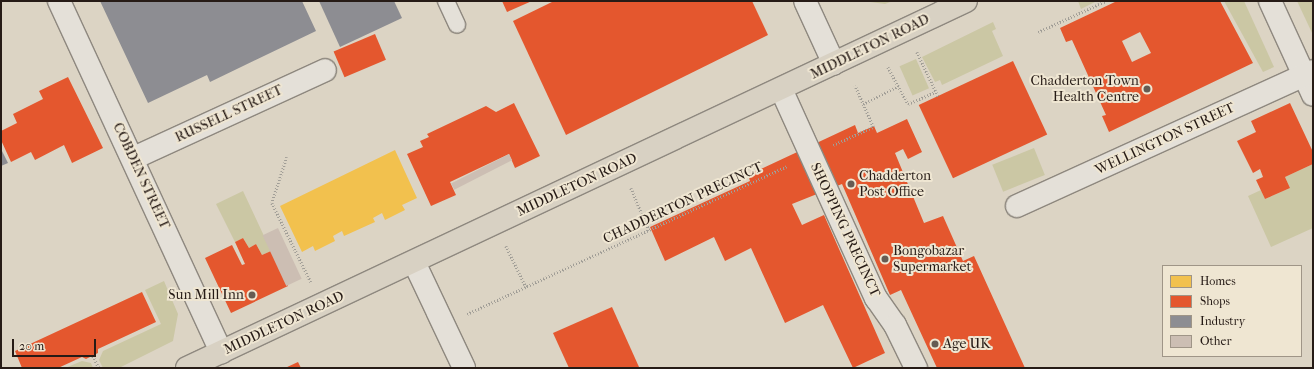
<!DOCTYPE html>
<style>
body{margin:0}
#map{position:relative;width:1314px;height:369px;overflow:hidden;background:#dcd4c4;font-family:"IM FELL French Canon",serif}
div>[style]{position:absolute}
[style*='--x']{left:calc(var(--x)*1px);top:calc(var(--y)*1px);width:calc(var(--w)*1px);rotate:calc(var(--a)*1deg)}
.green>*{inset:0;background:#cbc7a4;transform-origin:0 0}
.homes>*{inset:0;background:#f2c14e}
.shops>*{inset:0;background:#e4572e;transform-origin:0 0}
.industry>*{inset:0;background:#8d8d92}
.building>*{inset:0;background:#ccbeb3;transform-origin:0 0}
.path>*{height:2.5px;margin-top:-1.25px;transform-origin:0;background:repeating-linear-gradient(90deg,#a19e97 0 1px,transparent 0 3px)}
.roads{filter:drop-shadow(1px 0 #8e887f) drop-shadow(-1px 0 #8e887f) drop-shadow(0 1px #8e887f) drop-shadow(0 -1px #8e887f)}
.lane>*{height:16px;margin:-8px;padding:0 8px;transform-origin:8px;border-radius:8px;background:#e4e0d8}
.street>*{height:22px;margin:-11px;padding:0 11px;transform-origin:11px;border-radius:11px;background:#e4e0d8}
.primary>*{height:22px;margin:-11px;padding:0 11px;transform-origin:11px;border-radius:11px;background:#d8d1c3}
.dots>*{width:11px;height:11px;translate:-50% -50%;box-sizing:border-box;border:2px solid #efe6d2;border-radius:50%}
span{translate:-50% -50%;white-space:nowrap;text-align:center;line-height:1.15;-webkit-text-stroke:4px #efe6d2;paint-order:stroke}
.street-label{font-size:14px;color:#261b16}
.poi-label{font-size:14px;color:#261b16}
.right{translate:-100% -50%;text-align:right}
.left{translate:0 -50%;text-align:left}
.frame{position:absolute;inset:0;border:2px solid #261b16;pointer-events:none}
.legend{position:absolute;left:1162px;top:265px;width:140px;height:92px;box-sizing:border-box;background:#efe6d2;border:1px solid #9f9587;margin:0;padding:5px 7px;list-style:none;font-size:12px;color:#261b16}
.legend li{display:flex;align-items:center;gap:8px;height:20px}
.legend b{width:20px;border:1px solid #9f9587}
.scale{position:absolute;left:12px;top:339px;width:84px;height:18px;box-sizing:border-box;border:2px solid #261b16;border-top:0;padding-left:5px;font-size:12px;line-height:14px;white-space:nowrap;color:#261b16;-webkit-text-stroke:3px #efe6d2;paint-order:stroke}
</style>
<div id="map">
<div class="green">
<i style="clip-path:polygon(863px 1px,893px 1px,885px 4px)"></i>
<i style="clip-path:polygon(1078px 1px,1097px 1px,1081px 9px)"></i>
<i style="clip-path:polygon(1224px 1px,1244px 1px,1274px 67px,1263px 72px)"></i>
<i style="clip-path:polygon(1297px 1px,1313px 1px,1313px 35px)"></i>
<i style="clip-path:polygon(993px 22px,996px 29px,992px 31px,1003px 56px,942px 85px,940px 80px,935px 82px,922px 57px)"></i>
<i style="left:916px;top:59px;width:32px;height:18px;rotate:66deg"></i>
<i style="left:1034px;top:148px;width:29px;height:45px;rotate:68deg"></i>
<i style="clip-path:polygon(1313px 164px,1313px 228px,1271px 247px,1248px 196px,1261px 190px,1265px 199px,1290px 188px,1285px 177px)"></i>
<i style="clip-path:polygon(243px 191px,271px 251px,262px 255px,256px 244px,249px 248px,243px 238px,235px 242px,216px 204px)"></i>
<i style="clip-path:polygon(164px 281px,178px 314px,173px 341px,119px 368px,103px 368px,99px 360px,103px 351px,161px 324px,145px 290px)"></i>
<i style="clip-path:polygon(82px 361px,91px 363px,93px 368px,65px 368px)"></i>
</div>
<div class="homes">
<i style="clip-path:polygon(395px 150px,417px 198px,402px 205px,405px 210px,385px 220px,382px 213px,373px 218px,375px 222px,344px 236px,342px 231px,333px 236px,335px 241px,315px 251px,313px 246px,302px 252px,280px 206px)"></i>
</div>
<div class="shops">
<i style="clip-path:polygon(502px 1px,532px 1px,507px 12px)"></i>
<i style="clip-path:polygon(554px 1px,752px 1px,768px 35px,566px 135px,513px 21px)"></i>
<i style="clip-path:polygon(evenodd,1117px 1px,1220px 1px,1253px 63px,1109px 132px,1102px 116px,1106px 115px,1072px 40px,1066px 42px,1060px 28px,1117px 1px,1140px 32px,1151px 53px,1132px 62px,1122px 41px,1140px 32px)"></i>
<i style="left:375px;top:34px;width:28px;height:45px;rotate:67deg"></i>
<i style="left:1013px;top:61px;width:81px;height:104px;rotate:65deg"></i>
<i style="clip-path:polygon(68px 77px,103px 148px,72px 163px,64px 145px,35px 160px,31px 152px,11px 162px,1px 140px,1px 131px,17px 123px,13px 114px,43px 99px,39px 91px)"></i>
<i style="clip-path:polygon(514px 103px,540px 156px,515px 168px,509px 154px,450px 182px,456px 195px,431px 206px,407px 154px,423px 147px,420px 141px,429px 137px,427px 134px,486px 106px,496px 112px)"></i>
<i style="clip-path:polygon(1290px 103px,1313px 152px,1313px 164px,1285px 177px,1290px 188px,1265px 199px,1256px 180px,1263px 177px,1260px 169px,1253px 173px,1237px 141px,1256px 132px,1251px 121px)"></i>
<i style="clip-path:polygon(907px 119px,922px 152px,908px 159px,903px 149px,895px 153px,924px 223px,943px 216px,963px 261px,974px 256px,1025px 368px,937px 368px,901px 290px,890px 295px,842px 184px,792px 204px,802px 225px,824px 215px,885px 353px,853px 368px,823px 305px,785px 323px,751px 248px,725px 261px,714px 237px,665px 261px,650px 227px,750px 181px,748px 175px,855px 125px,858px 133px,874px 126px,877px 133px)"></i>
<i style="clip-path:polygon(243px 238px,249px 248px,256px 244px,262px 255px,271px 251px,288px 286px,231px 313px,205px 258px,232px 245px,242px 265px,245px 264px,235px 242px)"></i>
<i style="clip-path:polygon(142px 292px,156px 322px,98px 349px,98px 353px,86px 359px,82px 357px,58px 368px,22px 368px,15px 351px)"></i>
<i style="clip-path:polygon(612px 307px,639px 367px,569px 368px,553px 333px)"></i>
<i style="clip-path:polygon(298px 362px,301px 368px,285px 368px)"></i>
</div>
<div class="industry">
<i style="clip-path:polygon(100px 1px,302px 1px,316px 31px,210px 82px,207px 75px,148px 103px)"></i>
<i style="clip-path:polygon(319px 1px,394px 1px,402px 18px,340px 47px)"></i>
<i style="clip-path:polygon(1px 149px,8px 163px,1px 166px)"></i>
</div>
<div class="building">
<i style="left:509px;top:154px;width:7px;height:65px;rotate:63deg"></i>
<i style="left:278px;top:228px;width:56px;height:17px;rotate:65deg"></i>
</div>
<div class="path">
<i style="--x:1038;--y:32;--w:75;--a:-24.5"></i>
<i style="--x:917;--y:52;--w:49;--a:64.5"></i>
<i style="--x:888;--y:67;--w:42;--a:61.6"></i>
<i style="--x:908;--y:104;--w:30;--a:-24"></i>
<i style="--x:863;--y:104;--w:39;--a:-27"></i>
<i style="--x:833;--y:145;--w:44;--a:-24.2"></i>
<i style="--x:873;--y:127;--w:45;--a:-113.7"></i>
<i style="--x:287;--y:157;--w:48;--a:108.1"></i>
<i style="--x:272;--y:203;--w:88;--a:63.7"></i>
<i style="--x:631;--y:188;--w:46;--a:66.8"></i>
<i style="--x:506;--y:246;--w:46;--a:64"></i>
<i style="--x:467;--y:314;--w:353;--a:-24.8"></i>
<i style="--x:93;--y:356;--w:13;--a:63"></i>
</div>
<div class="roads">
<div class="lane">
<i style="--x:446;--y:1;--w:26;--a:65"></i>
</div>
<div class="street">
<i style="--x:59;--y:1;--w:387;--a:65.2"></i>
<i style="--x:805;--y:1;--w:69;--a:65.3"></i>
<i style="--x:1270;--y:1;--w:103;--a:65.4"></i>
<i style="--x:781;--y:89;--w:230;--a:65.6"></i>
<i style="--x:876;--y:298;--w:33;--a:55"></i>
<i style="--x:895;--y:325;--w:48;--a:64"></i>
<i style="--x:134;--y:158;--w:210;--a:-24.7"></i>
<i style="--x:1017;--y:206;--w:325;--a:-24.5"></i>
<i style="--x:414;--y:262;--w:117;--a:64.7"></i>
</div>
<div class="primary">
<i style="--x:187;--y:368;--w:861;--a:-25.23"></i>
</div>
</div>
<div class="dots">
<i style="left:1147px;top:89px;background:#665c53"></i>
<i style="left:851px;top:184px;background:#665c53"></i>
<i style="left:885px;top:259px;background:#665c53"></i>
<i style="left:252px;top:295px;background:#665c53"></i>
<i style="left:935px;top:344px;background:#665c53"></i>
</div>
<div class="street-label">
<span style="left:870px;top:47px;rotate:-26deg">MIDDLETON ROAD</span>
<span style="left:229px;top:114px;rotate:-25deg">RUSSELL STREET</span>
<span style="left:1165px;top:139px;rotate:-25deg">WELLINGTON STREET</span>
<span style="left:141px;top:176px;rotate:65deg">COBDEN STREET</span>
<span style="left:577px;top:185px;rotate:-25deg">MIDDLETON ROAD</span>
<span style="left:683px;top:203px;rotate:-25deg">CHADDERTON PRECINCT</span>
<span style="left:845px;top:230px;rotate:65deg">SHOPPING PRECINCT</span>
<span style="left:284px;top:323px;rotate:-25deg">MIDDLETON ROAD</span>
</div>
<div class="poi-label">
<span class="right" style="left:1139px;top:89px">Chadderton Town<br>Health Centre</span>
<span class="left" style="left:859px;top:184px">Chadderton<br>Post Office</span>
<span class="left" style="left:893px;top:259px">Bongobazar<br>Supermarket</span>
<span class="right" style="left:244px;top:295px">Sun Mill Inn</span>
<span class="left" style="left:943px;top:344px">Age UK</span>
</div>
<div class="frame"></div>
<ul class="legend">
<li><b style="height:11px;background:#f2c14e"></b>Homes</li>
<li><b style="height:11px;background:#e4572e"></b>Shops</li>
<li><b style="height:11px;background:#8d8d92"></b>Industry</li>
<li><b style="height:11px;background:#ccbeb3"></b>Other</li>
</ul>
<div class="scale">20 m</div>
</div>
